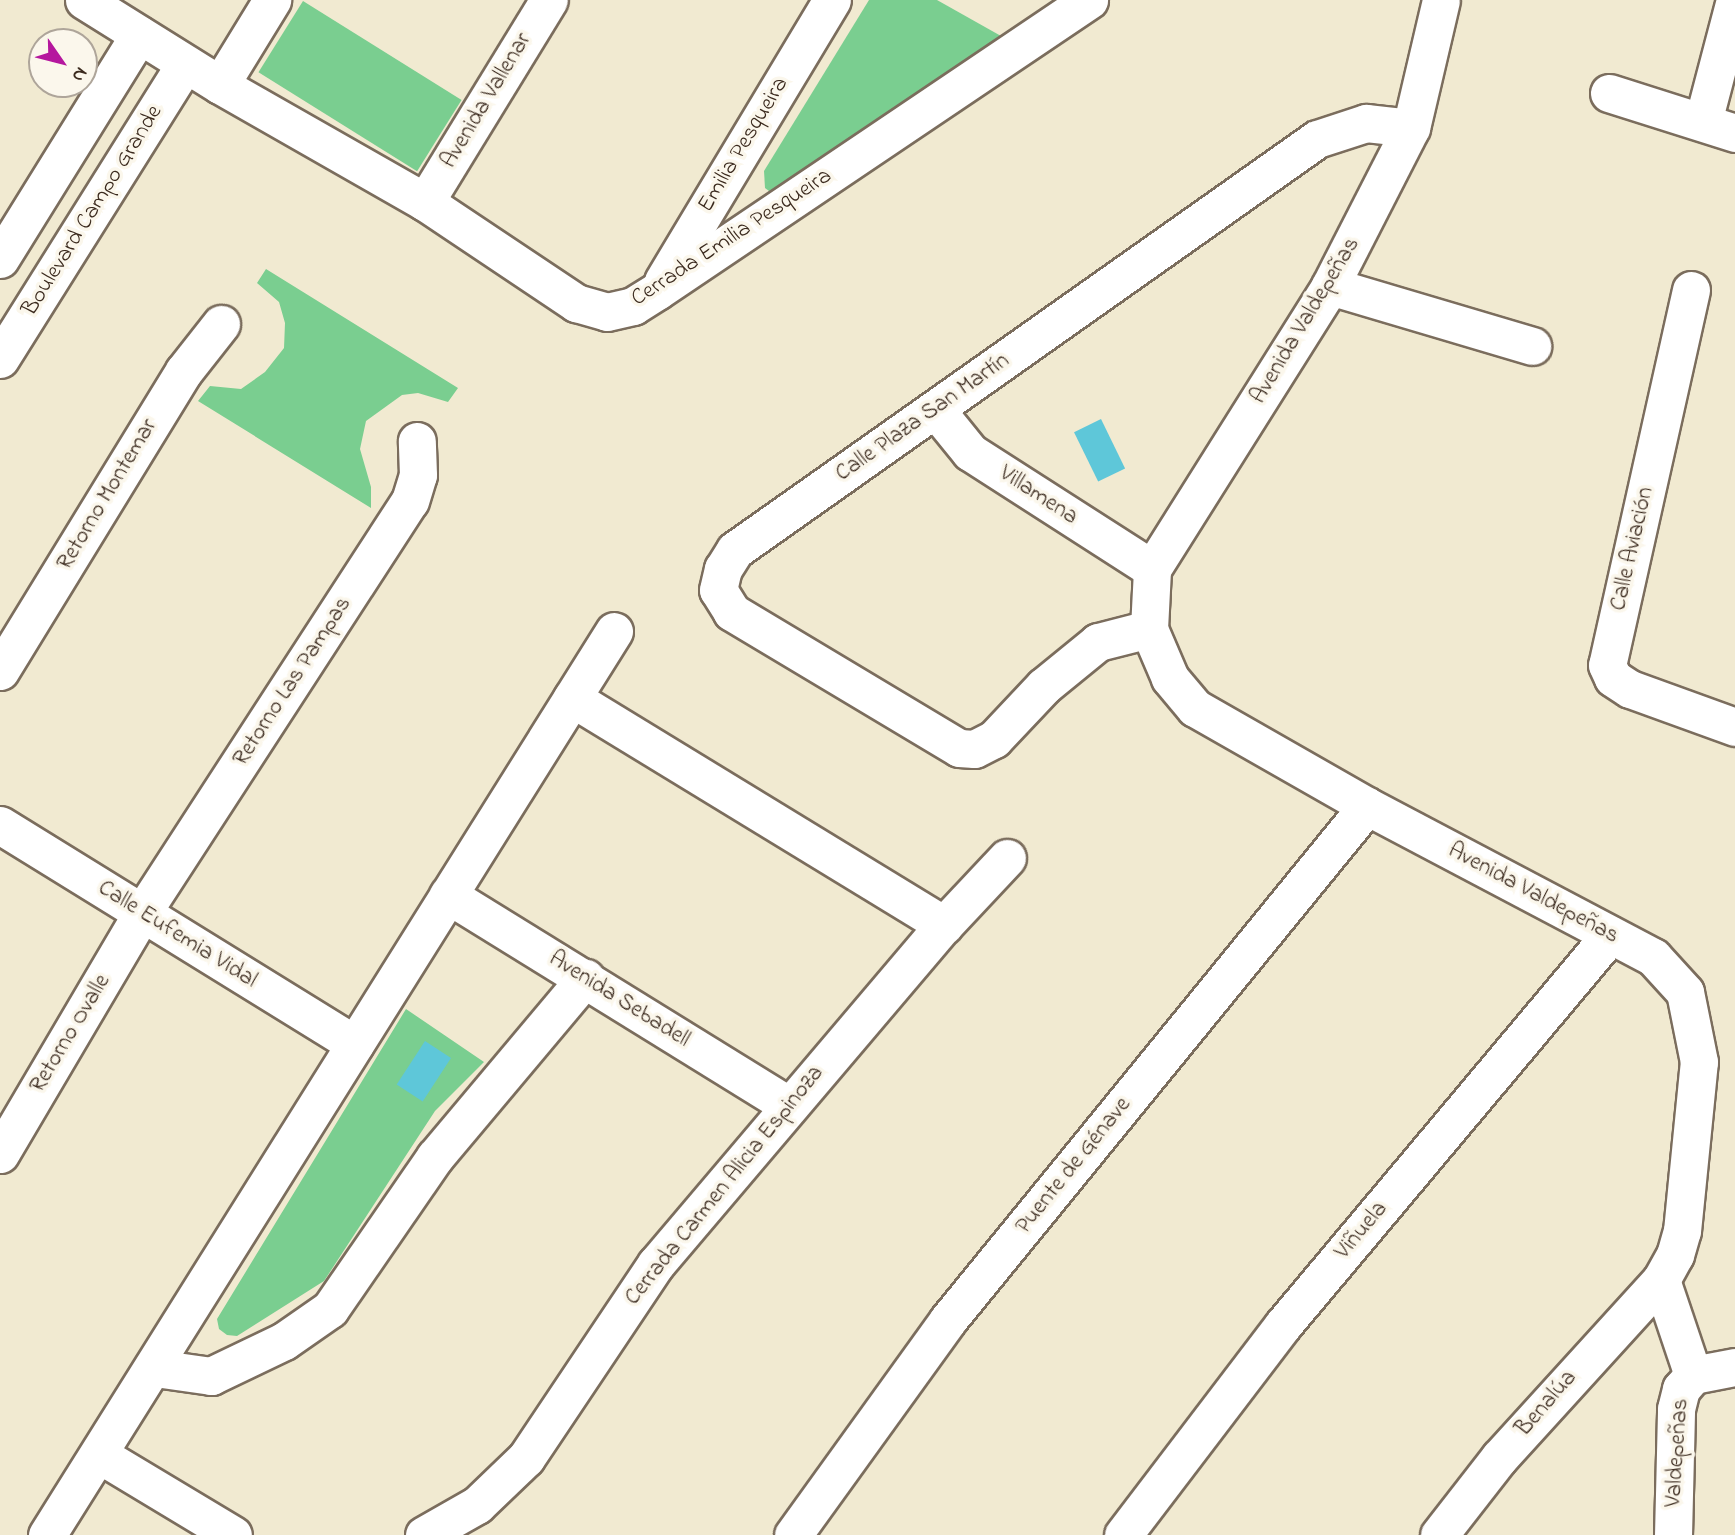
<!DOCTYPE html>
<meta charset="utf-8">
<style>
body{margin:0}
#map{position:relative;width:1735px;height:1535px;overflow:hidden;background:#f1ead1;font-family:"Indie Flower",sans-serif}
div>[style]{position:absolute}
[style*='--x']{left:calc(var(--x)*1px);top:calc(var(--y)*1px);width:calc(var(--w)*1px);rotate:calc(var(--a)*1deg)}
.green>*{inset:0;background:#7ace90;transform-origin:0 0}
.water>*{inset:0;background:#5ec7d9;transform-origin:0 0}
.roads{filter:drop-shadow(2px 0 #7b6d5d) drop-shadow(-2px 0 #7b6d5d) drop-shadow(0 2px #7b6d5d) drop-shadow(0 -2px #7b6d5d)}
.minor>*{height:37px;margin:-18.5px;padding:0 18.5px;transform-origin:18.5px;border-radius:18.5px;background:#fff}
span{translate:-50% -50%;white-space:nowrap;text-align:center;line-height:1.15;-webkit-text-stroke:7px #fbf7ec;paint-order:stroke}
.street-label{font-size:23px;color:#3b2a1e}
.north{position:absolute;left:28px;top:28px;width:70px;height:70px;box-sizing:border-box;background:#fbf7ec;border:2px solid #aea59a;border-radius:50%;rotate:125deg;font-size:19px;font-weight:700;line-height:28px;text-align:center;color:#3b2a1e}
.north::after{content:'';display:block;margin:auto;width:24px;height:32px;background:#b5179e;clip-path:polygon(50% 0,100% 100%,50% 72%,0 100%)}
</style>
<div id="map">
<div class="green">
<i style="clip-path:polygon(869px 0,937px 0,1001px 36px,773px 194px,765px 188px,764px 171px)"></i>
<i style="left:303px;top:1px;width:187px;height:84px;rotate:32deg"></i>
<i style="clip-path:polygon(266px 269px,458px 388px,448px 402px,418px 393px,402px 395px,366px 421px,360px 449px,371px 487px,371px 508px,198px 401px,210px 386px,241px 389px,265px 372px,284px 348px,285px 323px,279px 302px,257px 283px)"></i>
<i style="clip-path:polygon(406px 1009px,484px 1062px,435px 1111px,324px 1281px,237px 1336px,227px 1335px,219px 1329px,217px 1319px)"></i>
</div>
<div class="water">
<i style="left:1101px;top:419px;width:55px;height:30px;rotate:64deg"></i>
<i style="left:425px;top:1041px;width:31px;height:52px;rotate:33deg"></i>
</div>
<div class="roads">
<div class="minor">
<i style="--x:84;--y:0;--w:160;--a:32"></i>
<i style="--x:220;--y:85;--w:236;--a:29.7"></i>
<i style="--x:425;--y:202;--w:182;--a:33.8"></i>
<i style="--x:576;--y:303;--w:32;--a:16"></i>
<i style="--x:607;--y:312;--w:27;--a:-13"></i>
<i style="--x:633;--y:306;--w:28;--a:-32"></i>
<i style="--x:657;--y:291;--w:521;--a:-33.96"></i>
<i style="--x:220;--y:85;--w:100;--a:-58.5"></i>
<i style="--x:1609;--y:93;--w:132;--a:17.6"></i>
<i style="--x:1707;--y:121;--w:7;--a:-106"></i>
<i style="--x:1705;--y:114;--w:118;--a:-75.3"></i>
<i style="--x:425;--y:202;--w:237;--a:-58.5"></i>
<i style="--x:0;--y:259;--w:264;--a:-58.2"></i>
<i style="--x:663;--y:281;--w:328;--a:-59"></i>
<i style="--x:1330;--y:286;--w:211;--a:16.5"></i>
<i style="--x:1691;--y:290;--w:384;--a:102.6"></i>
<i style="--x:1607;--y:665;--w:14;--a:65"></i>
<i style="--x:1613;--y:678;--w:20;--a:33"></i>
<i style="--x:1630;--y:689;--w:112;--a:19.9"></i>
<i style="--x:0;--y:359;--w:348;--a:-57.9"></i>
<i style="--x:936;--y:410;--w:54;--a:51"></i>
<i style="--x:970;--y:452;--w:216;--a:32.7"></i>
<i style="--x:1149;--y:629;--w:53;--a:165.7"></i>
<i style="--x:1098;--y:642;--w:70;--a:140.8"></i>
<i style="--x:1044;--y:686;--w:73;--a:133.3"></i>
<i style="--x:994;--y:739;--w:22;--a:153"></i>
<i style="--x:974;--y:749;--w:15;--a:-176"></i>
<i style="--x:959;--y:748;--w:265;--a:-149.1"></i>
<i style="--x:732;--y:612;--w:26;--a:-122"></i>
<i style="--x:718;--y:590;--w:22;--a:-77"></i>
<i style="--x:723;--y:569;--w:22;--a:-58"></i>
<i style="--x:735;--y:550;--w:712;--a:-35.23"></i>
<i style="--x:1317;--y:139;--w:52;--a:-18.1"></i>
<i style="--x:1366;--y:123;--w:45;--a:6.3"></i>
<i style="--x:0;--y:671;--w:352;--a:-58.5"></i>
<i style="--x:184;--y:371;--w:60;--a:-51.8"></i>
<i style="--x:572;--y:698;--w:436;--a:31.4"></i>
<i style="--x:0;--y:825;--w:417;--a:31.7"></i>
<i style="--x:448;--y:895;--w:401;--a:31.7"></i>
<i style="--x:0;--y:1154;--w:280;--a:-59.5"></i>
<i style="--x:142;--y:913;--w:491;--a:-57"></i>
<i style="--x:410;--y:501;--w:27;--a:-73"></i>
<i style="--x:418;--y:475;--w:34;--a:-92"></i>
<i style="--x:1661;--y:1280;--w:100;--a:71.4"></i>
<i style="--x:155;--y:1368;--w:57;--a:8.1"></i>
<i style="--x:211;--y:1376;--w:81;--a:-25.6"></i>
<i style="--x:284;--y:1341;--w:56;--a:-34.8"></i>
<i style="--x:330;--y:1309;--w:185;--a:-55.4"></i>
<i style="--x:435;--y:1157;--w:234;--a:-50"></i>
<i style="--x:100;--y:1455;--w:155;--a:31"></i>
<i style="--x:47;--y:1535;--w:1067;--a:-57.9"></i>
<i style="--x:424;--y:1535;--w:61;--a:-29.5"></i>
<i style="--x:477;--y:1505;--w:68;--a:-43.8"></i>
<i style="--x:526;--y:1458;--w:234;--a:-56.2"></i>
<i style="--x:656;--y:1264;--w:445;--a:-49.7"></i>
<i style="--x:944;--y:925;--w:92;--a:-46.8"></i>
<i style="--x:793;--y:1535;--w:265;--a:-54.2"></i>
<i style="--x:948;--y:1320;--w:663;--a:-50.81"></i>
<i style="--x:1123;--y:1535;--w:264;--a:-52.7"></i>
<i style="--x:1283;--y:1325;--w:509;--a:-50.02"></i>
<i style="--x:1439;--y:1535;--w:98;--a:-52.1"></i>
<i style="--x:1499;--y:1458;--w:241;--a:-47.7"></i>
<i style="--x:1661;--y:1280;--w:29;--a:-61"></i>
<i style="--x:1675;--y:1255;--w:25;--a:-74"></i>
<i style="--x:1682;--y:1231;--w:170;--a:-84.3"></i>
<i style="--x:1699;--y:1062;--w:71;--a:-101.3"></i>
<i style="--x:1685;--y:992;--w:47;--a:-132.4"></i>
<i style="--x:1653;--y:957;--w:323;--a:-152.2"></i>
<i style="--x:1367;--y:806;--w:198;--a:-150.3"></i>
<i style="--x:1195;--y:708;--w:39;--a:-130"></i>
<i style="--x:1170;--y:678;--w:53;--a:-113.2"></i>
<i style="--x:1149;--y:629;--w:60;--a:-87.1"></i>
<i style="--x:1152;--y:569;--w:334;--a:-57.8"></i>
<i style="--x:1330;--y:286;--w:178;--a:-62.9"></i>
<i style="--x:1411;--y:128;--w:131;--a:-76.8"></i>
<i style="--x:1673;--y:1535;--w:126;--a:-88.6"></i>
<i style="--x:1676;--y:1409;--w:21;--a:-76"></i>
<i style="--x:1681;--y:1389;--w:18;--a:-49"></i>
<i style="--x:1693;--y:1375;--w:43;--a:-10.8"></i>
</div>
</div>
<div class="street-label">
<span style="left:487px;top:101px;rotate:-59deg">Avenida Vallenar</span>
<span style="left:744px;top:145px;rotate:-59deg">Emilia Pesqueira</span>
<span style="left:93px;top:211px;rotate:-58deg">Boulevard Campo Grande</span>
<span style="left:732px;top:238px;rotate:-33deg">Cerrada Emilia Pesqueira</span>
<span style="left:1306px;top:321px;rotate:-59deg">Avenida Valdepeñas</span>
<span style="left:923px;top:418px;rotate:-35deg">Calle Plaza San Martín</span>
<span style="left:108px;top:495px;rotate:-59deg">Retorno Montemar</span>
<span style="left:1038px;top:496px;rotate:33deg">Villamena</span>
<span style="left:1633px;top:549px;rotate:-77deg">Calle Aviación</span>
<span style="left:293px;top:682px;rotate:-57deg">Retorno Las Pampas</span>
<span style="left:1533px;top:894px;rotate:28deg">Avenida Valdepeñas</span>
<span style="left:177px;top:935px;rotate:32deg">Calle Eufemia Vidal</span>
<span style="left:619px;top:1000px;rotate:32deg">Avenida Sebadell</span>
<span style="left:71px;top:1034px;rotate:-59deg">Retorno Ovalle</span>
<span style="left:1074px;top:1166px;rotate:-51deg">Puente de Génave</span>
<span style="left:725px;top:1186px;rotate:-51deg">Cerrada Carmen Alicia Espinoza</span>
<span style="left:1362px;top:1231px;rotate:-50deg">Viñuela</span>
<span style="left:1547px;top:1404px;rotate:-49deg">Benalúa</span>
<span style="left:1678px;top:1453px;rotate:-86deg">Valdepeñas</span>
</div>
<div class="north">N</div>
</div>
